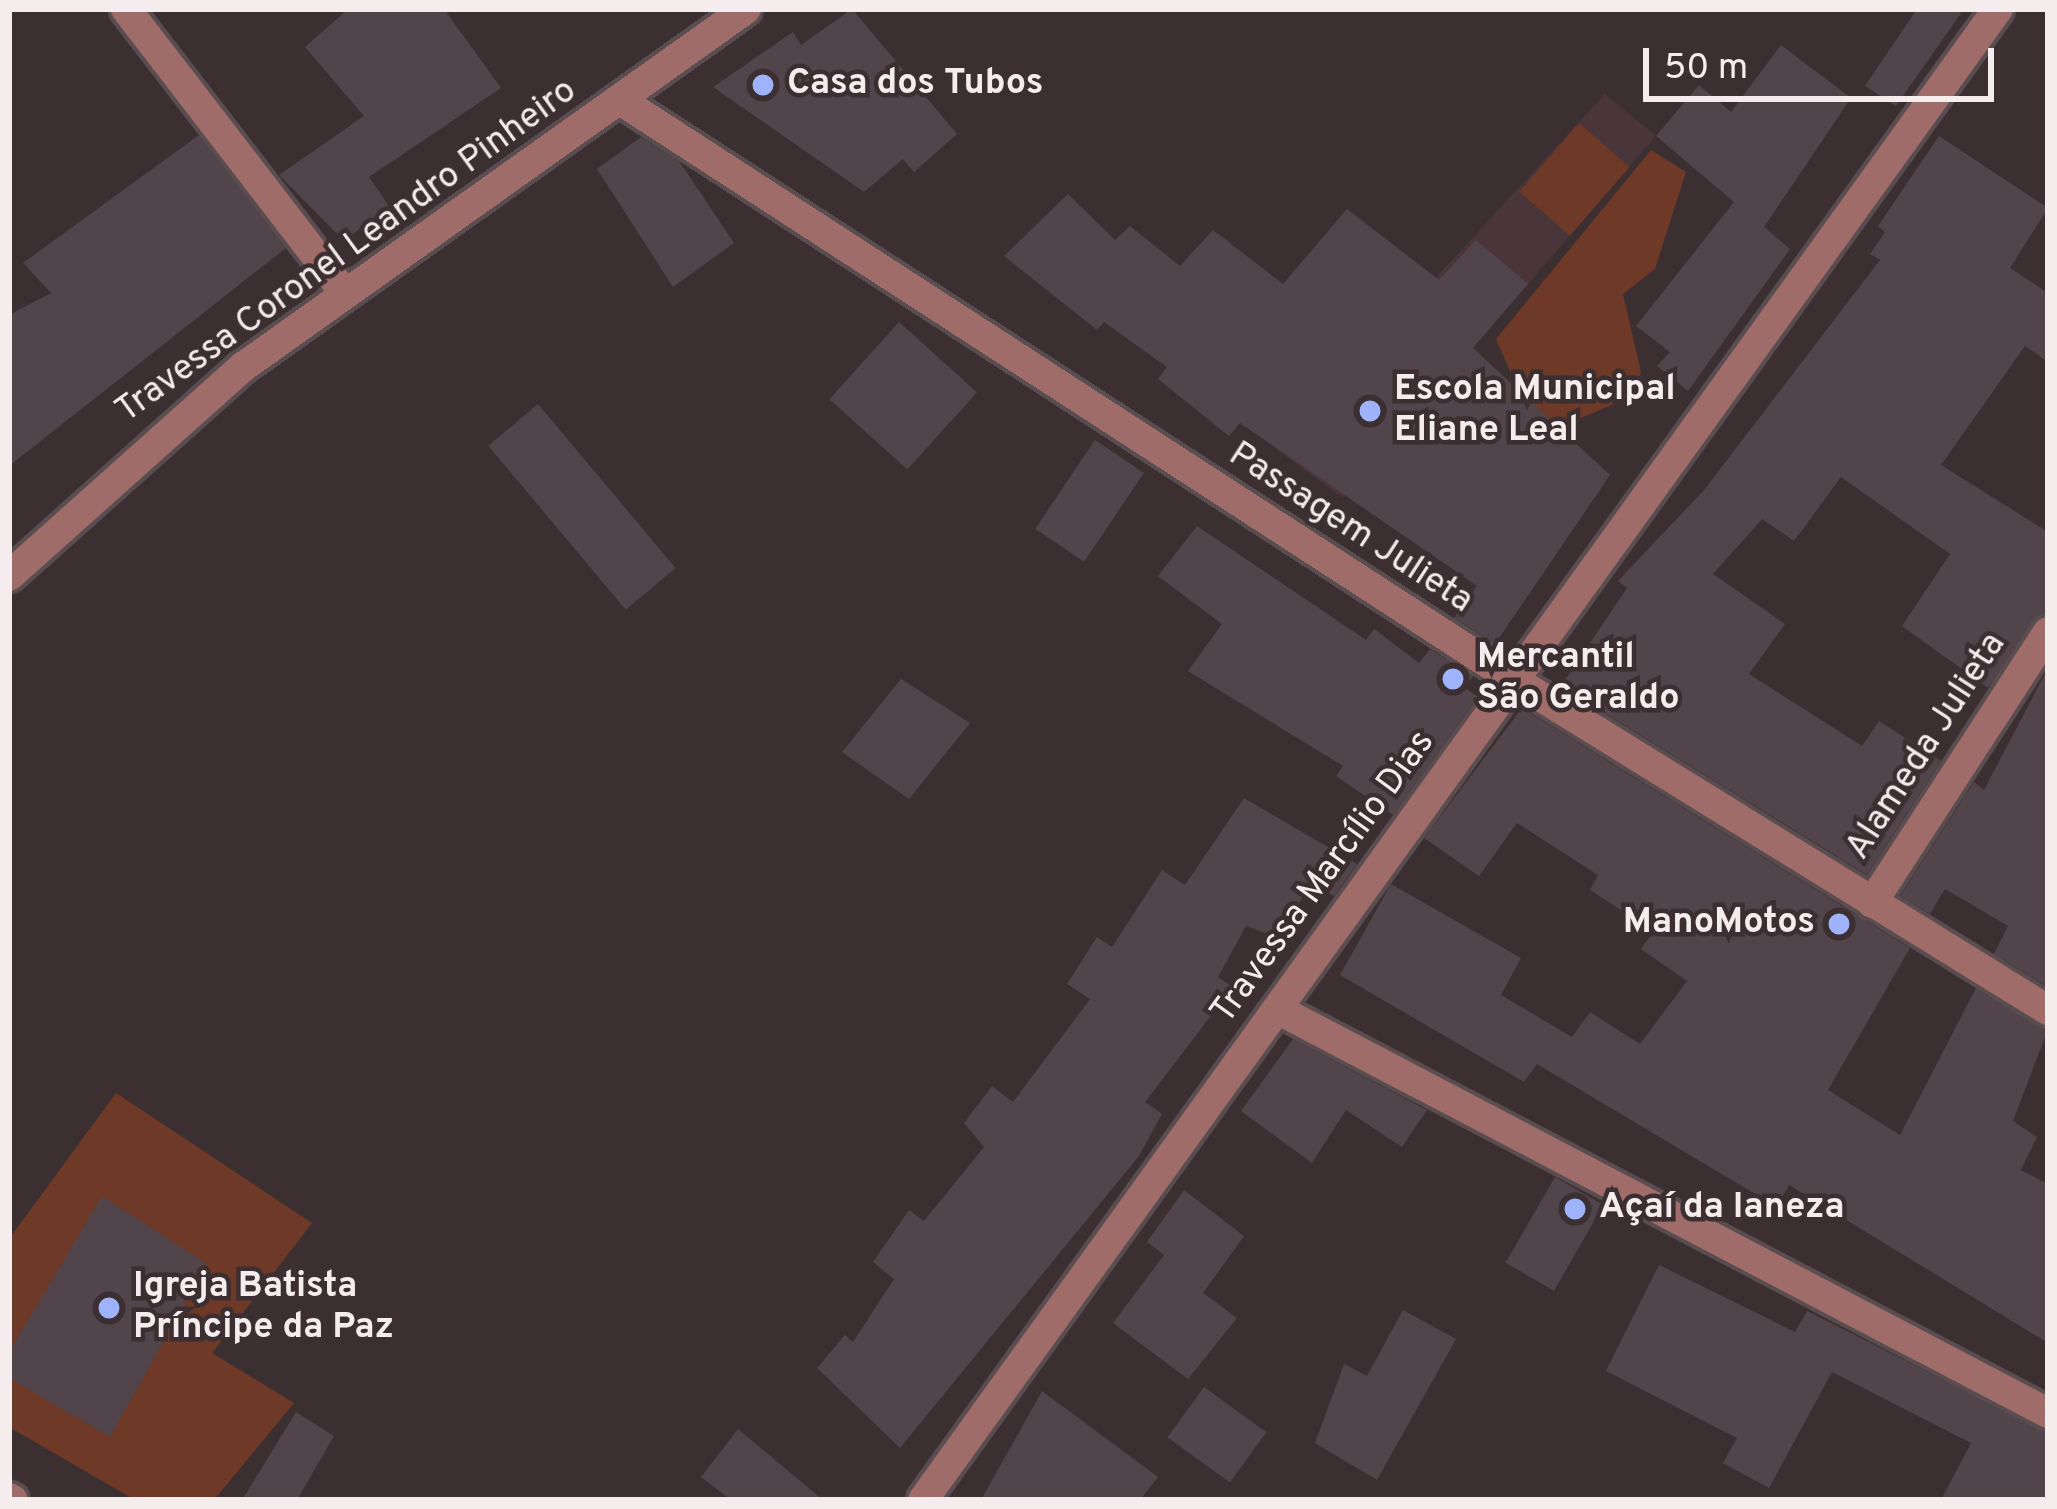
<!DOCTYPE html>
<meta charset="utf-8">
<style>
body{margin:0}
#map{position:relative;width:2057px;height:1509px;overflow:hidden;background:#3c2f32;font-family:Overpass,sans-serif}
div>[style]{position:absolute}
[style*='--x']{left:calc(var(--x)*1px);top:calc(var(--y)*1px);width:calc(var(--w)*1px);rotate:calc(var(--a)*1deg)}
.built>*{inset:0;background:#4a363a}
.green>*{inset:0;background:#6e3927;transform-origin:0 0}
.building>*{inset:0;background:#51444b;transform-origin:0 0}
.roads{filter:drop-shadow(3px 0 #5a4d50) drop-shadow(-3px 0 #5a4d50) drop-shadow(0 3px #5a4d50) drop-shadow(0 -3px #5a4d50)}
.minor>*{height:30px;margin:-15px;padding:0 15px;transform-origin:15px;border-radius:15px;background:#a06c6a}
.dots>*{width:33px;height:33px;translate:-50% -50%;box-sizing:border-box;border:6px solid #3c2f32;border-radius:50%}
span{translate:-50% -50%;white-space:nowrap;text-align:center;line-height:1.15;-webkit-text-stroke:9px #3c2f32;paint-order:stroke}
.poi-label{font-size:36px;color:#f5ecee;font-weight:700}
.left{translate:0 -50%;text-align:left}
.right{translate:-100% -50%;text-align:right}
.street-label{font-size:36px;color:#f5ecee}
.frame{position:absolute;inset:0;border:12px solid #f5ecee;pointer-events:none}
.scale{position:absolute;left:1643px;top:48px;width:351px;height:54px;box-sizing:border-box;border:6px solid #f5ecee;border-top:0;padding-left:15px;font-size:36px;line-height:42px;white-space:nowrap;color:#f5ecee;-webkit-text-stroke:9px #3c2f32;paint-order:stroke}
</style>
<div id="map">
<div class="built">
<i style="clip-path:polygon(1605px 94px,1656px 136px,1343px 498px,1277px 450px)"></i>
</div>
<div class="green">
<i style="left:1579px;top:123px;width:67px;height:91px;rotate:41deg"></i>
<i style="clip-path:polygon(1651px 150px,1686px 172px,1655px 269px,1623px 294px,1641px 372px,1633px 396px,1550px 431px,1529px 415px,1496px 339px)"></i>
<i style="clip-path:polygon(116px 1093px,312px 1223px,212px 1353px,294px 1403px,214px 1500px,135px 1500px,9px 1427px,9px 1239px)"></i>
</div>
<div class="building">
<i style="clip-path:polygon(348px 9px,444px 9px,501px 88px,369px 177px,389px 206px,344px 241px,279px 175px,364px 116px,305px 47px)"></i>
<i style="clip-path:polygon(852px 9px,957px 134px,914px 172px,903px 159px,864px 192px,713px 87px,793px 32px,801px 45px)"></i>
<i style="clip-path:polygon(1917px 9px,1964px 9px,1896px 106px,1865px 86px)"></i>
<i style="clip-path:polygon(1781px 45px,1851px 98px,1764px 227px,1790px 249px,1688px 391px,1657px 366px,1670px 352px,1636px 326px,1734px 202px,1656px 136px,1699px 85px,1731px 112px)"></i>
<i style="clip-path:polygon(199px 135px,286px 248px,9px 466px,9px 315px,51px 293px,23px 263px)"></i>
<i style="clip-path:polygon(1939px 136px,2048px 208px,2010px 268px,2048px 293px,2048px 362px,2025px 346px,1941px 465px,2048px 532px,2048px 613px,1988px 688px,1902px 626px,1950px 554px,1841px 477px,1794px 541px,1762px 519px,1713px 574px,1785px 624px,1749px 674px,1862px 746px,1879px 721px,1941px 761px,1867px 875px,1561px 686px,1627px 588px,1618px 581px,1704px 490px,1880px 260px,1870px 254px,1885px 232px,1878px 226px)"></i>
<i style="clip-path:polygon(641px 137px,679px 161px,734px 243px,673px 287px,597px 169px)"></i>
<i style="clip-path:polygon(1068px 194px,1115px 240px,1130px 226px,1180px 266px,1213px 230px,1283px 284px,1347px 209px,1439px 280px,1476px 240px,1528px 284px,1473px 348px,1610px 475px,1495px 644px,1454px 618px,1477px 586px,1240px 423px,1229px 436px,1158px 379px,1167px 367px,1104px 322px,1097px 330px,1004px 256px)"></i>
<i style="left:899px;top:322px;width:105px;height:104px;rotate:42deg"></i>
<i style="left:538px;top:404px;width:214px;height:65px;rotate:50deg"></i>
<i style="left:1095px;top:440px;width:59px;height:107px;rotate:34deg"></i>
<i style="clip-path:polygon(1197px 526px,1366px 640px,1374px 629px,1419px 663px,1430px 649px,1473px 676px,1465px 688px,1478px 697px,1393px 815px,1336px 776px,1343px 766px,1188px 671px,1222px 624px,1158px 576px)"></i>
<i style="clip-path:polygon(2048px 668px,2048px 987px,1994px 954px,2008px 926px,1945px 889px,1930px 914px,1900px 896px,1974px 782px,1984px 790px)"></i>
<i style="clip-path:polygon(901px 679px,970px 723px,909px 799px,842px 752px)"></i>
<i style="clip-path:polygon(1522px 708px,1910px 948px,1828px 1090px,1900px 1135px,1976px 988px,2048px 1029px,2013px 1121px,2037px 1137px,2021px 1170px,2048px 1184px,2048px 1343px,1789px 1185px,1777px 1207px,1537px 1064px,1524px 1082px,1340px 975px,1391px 884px,1521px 958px,1501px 995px,1572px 1037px,1590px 1012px,1640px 1044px,1687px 981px,1641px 949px,1654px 931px,1590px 890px,1598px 875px,1517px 823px,1479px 876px,1424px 838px)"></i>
<i style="clip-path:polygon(1244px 798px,1357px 864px,1334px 896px,1312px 883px,1277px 937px,1246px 926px,1218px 977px,1233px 987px,1145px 1102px,1162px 1114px,1139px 1156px,900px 1448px,817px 1368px,845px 1335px,853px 1342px,894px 1279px,873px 1262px,909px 1210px,924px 1221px,984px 1147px,964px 1123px,992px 1086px,1013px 1102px,1090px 999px,1067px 984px,1097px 937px,1112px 947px,1162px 870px,1185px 885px)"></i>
<i style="clip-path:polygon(1293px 1039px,1427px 1110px,1402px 1147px,1346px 1110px,1312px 1163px,1241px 1111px)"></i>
<i style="left:1555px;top:1177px;width:56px;height:99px;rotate:30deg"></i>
<i style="clip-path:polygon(1184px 1190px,1244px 1236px,1203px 1293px,1237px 1318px,1188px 1379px,1113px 1323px,1164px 1255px,1147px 1242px)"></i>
<i style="clip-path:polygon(102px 1196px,207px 1264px,110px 1437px,9px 1378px,9px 1352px)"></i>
<i style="clip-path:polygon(1659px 1265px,1795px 1332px,1807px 1311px,2048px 1432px,2048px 1500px,1941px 1500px,1971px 1443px,1832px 1372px,1769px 1488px,1723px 1463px,1737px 1438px,1606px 1371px)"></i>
<i style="clip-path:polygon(1403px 1310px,1456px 1339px,1377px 1480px,1315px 1443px,1344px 1364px,1367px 1376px)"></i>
<i style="left:1204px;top:1387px;width:77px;height:62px;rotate:36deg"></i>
<i style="clip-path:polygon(1042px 1391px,1158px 1477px,1140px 1500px,981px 1500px)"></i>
<i style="clip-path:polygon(296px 1412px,334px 1436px,297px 1500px,242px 1500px)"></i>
<i style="clip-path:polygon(738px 1429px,823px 1500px,731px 1500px,701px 1477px)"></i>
</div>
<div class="roads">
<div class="minor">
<i style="--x:126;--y:9;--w:359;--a:52.4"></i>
<i style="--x:620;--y:100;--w:1066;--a:32.97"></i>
<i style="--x:1514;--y:680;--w:628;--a:31.72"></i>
<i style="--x:9;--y:576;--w:314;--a:-41.8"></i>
<i style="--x:243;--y:367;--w:617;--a:-35.44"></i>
<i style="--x:1872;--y:903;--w:323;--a:-57"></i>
<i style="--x:1279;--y:1010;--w:868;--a:27.66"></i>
<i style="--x:9;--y:1498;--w:4;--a:27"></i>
<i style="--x:923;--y:1500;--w:1838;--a:-54.21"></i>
</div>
</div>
<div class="dots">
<i style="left:763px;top:85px;background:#9fb3fd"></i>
<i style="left:1370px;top:411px;background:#9fb3fd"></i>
<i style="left:1453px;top:679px;background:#9fb3fd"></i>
<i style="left:1839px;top:924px;background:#9fb3fd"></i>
<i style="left:1575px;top:1209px;background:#9fb3fd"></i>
<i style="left:109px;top:1308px;background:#9fb3fd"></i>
</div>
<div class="poi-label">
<span class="left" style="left:787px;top:85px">Casa dos Tubos</span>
<span class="left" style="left:1394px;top:411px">Escola Municipal<br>Eliane Leal</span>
<span class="left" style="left:1477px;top:679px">Mercantil<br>São Geraldo</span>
<span class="right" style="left:1815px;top:924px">ManoMotos</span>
<span class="left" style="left:1599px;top:1209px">Açaí da Ianeza</span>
<span class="left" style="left:133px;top:1308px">Igreja Batista<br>Príncipe da Paz</span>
</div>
<div class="street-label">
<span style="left:347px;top:252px;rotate:-36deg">Travessa Coronel Leandro Pinheiro</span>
<span style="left:1350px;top:529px;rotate:33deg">Passagem Julieta</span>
<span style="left:1927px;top:747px;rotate:-57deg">Alameda Julieta</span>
<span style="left:1324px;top:878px;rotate:-54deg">Travessa Marcílio Dias</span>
</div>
<div class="frame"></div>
<div class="scale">50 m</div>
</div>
